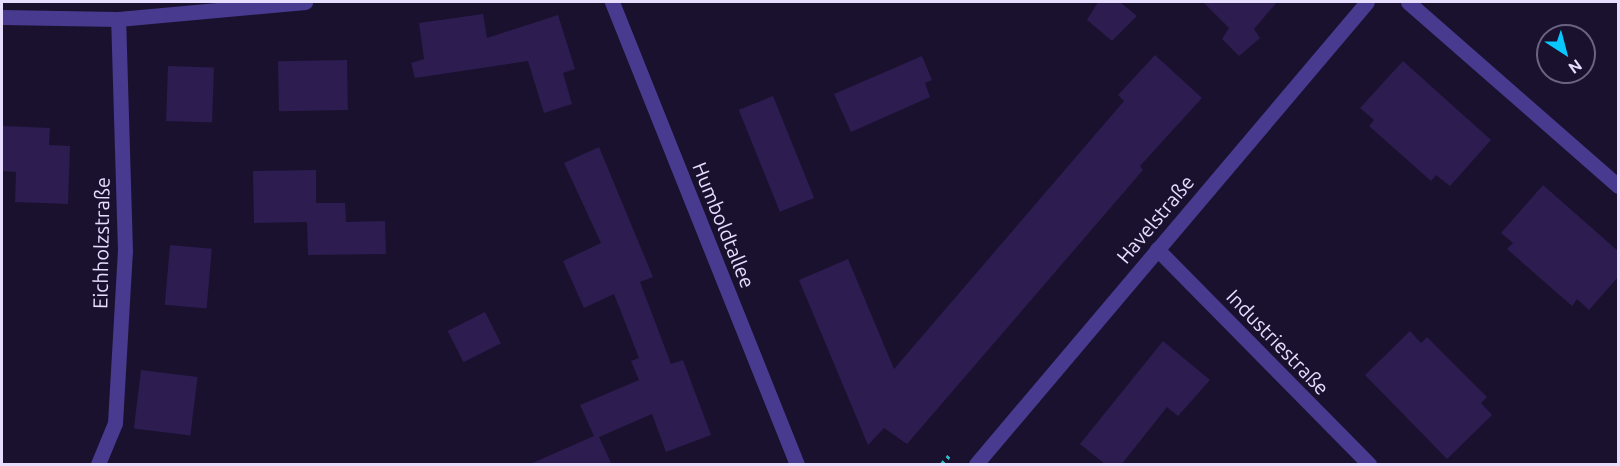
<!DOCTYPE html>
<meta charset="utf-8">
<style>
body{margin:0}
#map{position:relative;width:1620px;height:466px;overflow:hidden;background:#19112e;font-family:Ubuntu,sans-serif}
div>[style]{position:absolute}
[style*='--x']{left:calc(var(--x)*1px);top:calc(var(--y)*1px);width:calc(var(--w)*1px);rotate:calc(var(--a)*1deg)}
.building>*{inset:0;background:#2d1c50;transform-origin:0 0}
.path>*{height:4px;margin-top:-2px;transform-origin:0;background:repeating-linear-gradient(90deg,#2cbac5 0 3px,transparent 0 7.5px)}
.minor>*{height:15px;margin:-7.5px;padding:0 7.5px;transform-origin:7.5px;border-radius:7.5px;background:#483a8e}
span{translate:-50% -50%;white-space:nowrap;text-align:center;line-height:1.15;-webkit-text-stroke:4.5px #19112e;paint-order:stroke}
.street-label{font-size:20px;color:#e6ddff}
.frame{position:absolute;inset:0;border:3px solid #e6ddff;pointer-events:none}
.north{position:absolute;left:1536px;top:24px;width:60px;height:60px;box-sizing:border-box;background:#19112e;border:2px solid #6b6382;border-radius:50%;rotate:144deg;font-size:16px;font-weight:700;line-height:24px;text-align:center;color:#e6ddff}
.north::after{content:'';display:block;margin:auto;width:21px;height:27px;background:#09c7ff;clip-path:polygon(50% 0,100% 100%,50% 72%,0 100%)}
</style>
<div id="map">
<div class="building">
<i style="clip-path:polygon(1098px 2px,1120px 2px,1137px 16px,1112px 41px,1087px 20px)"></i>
<i style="clip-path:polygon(1203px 2px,1277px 2px,1254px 29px,1260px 38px,1239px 56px,1222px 39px,1229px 28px)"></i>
<i style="clip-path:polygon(483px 14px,487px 38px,558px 15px,575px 69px,563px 73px,572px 104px,544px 113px,528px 61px,415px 78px,411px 63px,424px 59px,419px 23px)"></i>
<i style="clip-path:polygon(1155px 55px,1202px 98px,1140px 166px,1143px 170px,907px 444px,884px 428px,868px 445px,799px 280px,848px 259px,894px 369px,1124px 101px,1118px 95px)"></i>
<i style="clip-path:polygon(922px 56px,932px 80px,925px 83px,930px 97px,851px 132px,834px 94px)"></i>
<i style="left:347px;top:60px;width:50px;height:69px;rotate:89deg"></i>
<i style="clip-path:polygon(1403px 61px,1491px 140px,1450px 186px,1436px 175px,1431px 181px,1369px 126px,1374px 120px,1360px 108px)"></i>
<i style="left:168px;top:66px;width:46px;height:55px;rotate:2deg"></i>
<i style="left:773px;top:96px;width:110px;height:37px;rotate:68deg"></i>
<i style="clip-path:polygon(3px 126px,50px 128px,49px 145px,70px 146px,68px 204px,15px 202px,16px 172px,2px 171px)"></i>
<i style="clip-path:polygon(599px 147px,653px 277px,640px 282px,671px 364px,683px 360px,711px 435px,666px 452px,652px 414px,599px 437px,612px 465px,528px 465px,594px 436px,580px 405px,639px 380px,631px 361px,639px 358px,614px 294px,584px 308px,563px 261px,601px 243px,564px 163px)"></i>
<i style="clip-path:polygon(316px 170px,316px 203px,345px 203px,346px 222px,385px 221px,386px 254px,308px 255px,307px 222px,254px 223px,253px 171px)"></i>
<i style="clip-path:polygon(1543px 185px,1618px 251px,1618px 277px,1589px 310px,1577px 299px,1572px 306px,1507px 249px,1513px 243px,1501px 233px)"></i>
<i style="left:170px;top:245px;width:42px;height:60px;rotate:5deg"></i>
<i style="left:485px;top:312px;width:35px;height:42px;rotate:63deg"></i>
<i style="clip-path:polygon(1410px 331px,1421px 343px,1427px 337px,1487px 397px,1481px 403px,1492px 415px,1447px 459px,1365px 375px)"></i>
<i style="clip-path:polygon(1163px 341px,1210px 380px,1178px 416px,1167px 407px,1121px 465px,1106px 465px,1080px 444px)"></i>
<i style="left:141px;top:370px;width:57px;height:59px;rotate:7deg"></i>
</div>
<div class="path">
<i style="--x:942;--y:464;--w:13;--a:-48"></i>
</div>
<div class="minor">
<i style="--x:612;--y:2;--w:498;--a:68.2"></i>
<i style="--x:1408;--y:2;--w:279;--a:41.2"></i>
<i style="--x:2;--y:17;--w:116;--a:1"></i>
<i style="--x:118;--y:19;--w:188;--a:-5.2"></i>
<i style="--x:1157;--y:249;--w:302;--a:45.4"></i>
<i style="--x:98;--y:464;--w:44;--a:-67.5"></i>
<i style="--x:115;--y:423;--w:172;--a:-86.7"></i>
<i style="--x:125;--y:251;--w:232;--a:-91.7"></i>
<i style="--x:976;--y:464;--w:605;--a:-49.76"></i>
</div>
<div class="street-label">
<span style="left:1155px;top:219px;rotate:-50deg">Havelstraße</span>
<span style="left:724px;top:225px;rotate:68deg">Humboldtallee</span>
<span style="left:101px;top:243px;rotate:-89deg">Eichholzstraße</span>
<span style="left:1278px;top:342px;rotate:46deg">Industriestraße</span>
</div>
<div class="frame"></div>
<div class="north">N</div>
</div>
